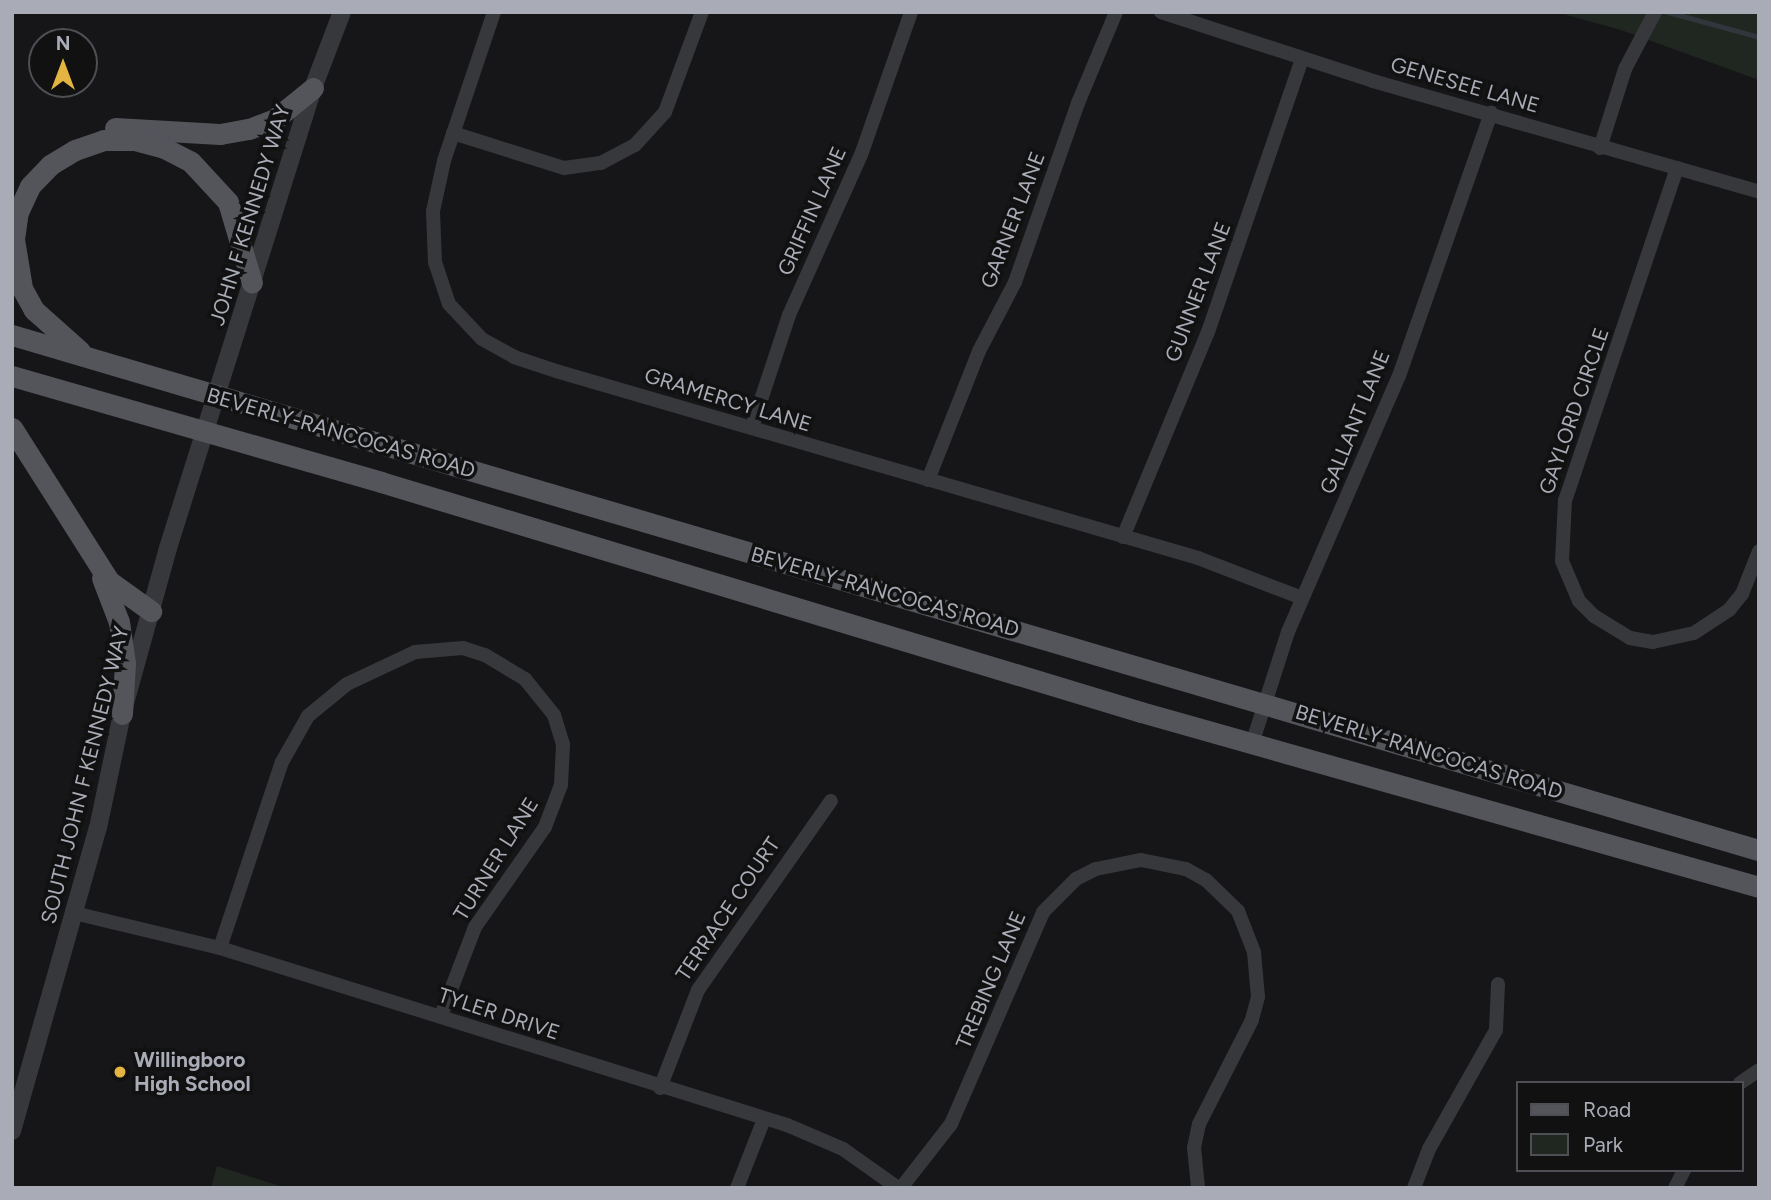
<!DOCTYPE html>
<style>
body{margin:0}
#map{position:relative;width:1771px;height:1200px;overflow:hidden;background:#161618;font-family:Figtree,sans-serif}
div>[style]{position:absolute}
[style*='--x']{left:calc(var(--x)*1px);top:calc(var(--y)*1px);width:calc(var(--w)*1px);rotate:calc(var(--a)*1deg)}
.green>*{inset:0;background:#202721}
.stream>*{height:5px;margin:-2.5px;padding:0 2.5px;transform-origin:2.5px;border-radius:2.5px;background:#2f363c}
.minor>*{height:14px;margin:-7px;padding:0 7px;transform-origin:7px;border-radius:7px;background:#37383c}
.tertiary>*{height:18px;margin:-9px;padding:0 9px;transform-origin:9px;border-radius:9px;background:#37383c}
.primary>*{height:21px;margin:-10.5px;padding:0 10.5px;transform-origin:10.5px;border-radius:10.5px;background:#53555b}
.dots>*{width:19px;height:19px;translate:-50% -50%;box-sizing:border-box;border:4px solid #111112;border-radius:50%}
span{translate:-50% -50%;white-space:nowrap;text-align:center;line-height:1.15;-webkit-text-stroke:7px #111112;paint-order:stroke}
.street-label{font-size:21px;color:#a9acb6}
.poi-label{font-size:21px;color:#a9acb6;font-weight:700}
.left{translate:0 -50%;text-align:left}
.frame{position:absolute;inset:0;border:14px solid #a9acb6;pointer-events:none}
.legend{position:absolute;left:1516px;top:1081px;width:228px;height:91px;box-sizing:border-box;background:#111112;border:2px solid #4e4f54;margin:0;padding:9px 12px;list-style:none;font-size:21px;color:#a9acb6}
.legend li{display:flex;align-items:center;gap:14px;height:35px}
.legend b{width:35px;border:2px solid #4e4f54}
.north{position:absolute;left:28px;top:28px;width:70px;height:70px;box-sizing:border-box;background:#111112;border:2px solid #4e4f54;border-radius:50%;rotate:0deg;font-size:19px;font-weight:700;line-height:28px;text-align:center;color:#a9acb6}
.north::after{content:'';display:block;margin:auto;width:24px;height:32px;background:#e4b442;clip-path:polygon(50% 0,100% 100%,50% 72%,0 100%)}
</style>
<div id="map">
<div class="green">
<i style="clip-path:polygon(1556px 12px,1759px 12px,1759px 80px,1621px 30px)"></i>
<i style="clip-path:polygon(217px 1166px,286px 1188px,211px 1188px)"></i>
</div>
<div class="stream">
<i style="--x:1668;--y:12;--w:94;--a:15.4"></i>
</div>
<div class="minor">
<i style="--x:494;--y:12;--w:157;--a:108.6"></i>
<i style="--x:444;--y:161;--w:51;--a:102.4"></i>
<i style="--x:433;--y:211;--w:51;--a:87.8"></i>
<i style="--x:435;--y:262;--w:44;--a:71.6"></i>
<i style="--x:449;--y:304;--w:48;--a:46.7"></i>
<i style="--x:482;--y:339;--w:37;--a:29"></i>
<i style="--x:514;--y:357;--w:44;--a:18.4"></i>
<i style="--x:556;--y:371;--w:669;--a:16.24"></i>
<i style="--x:1198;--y:558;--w:111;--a:21"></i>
<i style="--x:1161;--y:12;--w:223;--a:18"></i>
<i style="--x:1373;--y:81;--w:402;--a:16"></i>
<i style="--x:453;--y:133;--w:116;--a:17.5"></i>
<i style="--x:564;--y:168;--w:37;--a:-8"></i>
<i style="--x:601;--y:163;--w:38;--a:-28"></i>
<i style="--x:635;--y:145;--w:45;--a:-47.7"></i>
<i style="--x:665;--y:112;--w:107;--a:-69.7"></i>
<i style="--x:1600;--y:148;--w:83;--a:-72.4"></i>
<i style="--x:1625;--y:69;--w:64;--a:-62.2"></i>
<i style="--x:1677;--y:168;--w:350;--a:108.6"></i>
<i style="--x:1565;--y:500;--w:61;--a:92.8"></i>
<i style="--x:1562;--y:561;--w:43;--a:67"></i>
<i style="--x:1579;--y:601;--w:21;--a:45"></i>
<i style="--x:1594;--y:616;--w:42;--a:31.4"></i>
<i style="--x:1630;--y:638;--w:23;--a:10"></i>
<i style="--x:1653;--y:642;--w:42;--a:-12.4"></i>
<i style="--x:1694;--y:633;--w:42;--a:-33.3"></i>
<i style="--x:1729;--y:610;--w:21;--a:-51"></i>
<i style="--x:1742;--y:594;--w:46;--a:-68.4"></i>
<i style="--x:752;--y:427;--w:118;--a:-71.7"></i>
<i style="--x:789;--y:315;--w:175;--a:-65.8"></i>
<i style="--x:861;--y:155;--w:151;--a:-70.7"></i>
<i style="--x:928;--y:480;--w:139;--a:-68.4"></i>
<i style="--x:979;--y:351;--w:78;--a:-62.4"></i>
<i style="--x:1015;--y:282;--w:190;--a:-70.6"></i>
<i style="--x:1078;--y:103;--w:99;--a:-67.3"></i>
<i style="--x:1123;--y:537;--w:222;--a:-67.5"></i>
<i style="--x:1208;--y:332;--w:289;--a:-71"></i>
<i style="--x:1252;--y:744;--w:118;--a:-72.2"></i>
<i style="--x:1288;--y:632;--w:279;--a:-66.6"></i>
<i style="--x:1399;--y:376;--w:279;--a:-70.7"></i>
<i style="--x:74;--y:913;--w:150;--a:13.5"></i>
<i style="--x:220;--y:948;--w:594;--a:17.34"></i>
<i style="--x:787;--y:1125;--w:61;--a:23.2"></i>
<i style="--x:843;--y:1149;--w:67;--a:35.3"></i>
<i style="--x:220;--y:948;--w:196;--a:-71.6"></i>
<i style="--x:282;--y:762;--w:53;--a:-60.5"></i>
<i style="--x:308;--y:716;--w:50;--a:-39.4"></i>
<i style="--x:347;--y:684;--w:75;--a:-25.2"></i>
<i style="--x:415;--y:652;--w:48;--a:-4.8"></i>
<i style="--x:463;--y:648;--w:23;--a:18"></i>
<i style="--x:485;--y:655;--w:47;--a:31"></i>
<i style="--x:525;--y:679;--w:46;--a:51.1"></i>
<i style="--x:554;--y:715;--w:31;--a:73"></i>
<i style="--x:563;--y:745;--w:40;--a:92.9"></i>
<i style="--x:561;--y:785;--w:45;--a:110.9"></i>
<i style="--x:545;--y:827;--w:122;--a:125"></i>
<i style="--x:475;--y:927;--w:95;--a:110.9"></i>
<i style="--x:1740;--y:1083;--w:23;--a:-34"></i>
<i style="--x:660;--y:1088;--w:105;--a:-68.8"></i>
<i style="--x:698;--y:990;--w:231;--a:-54.9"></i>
<i style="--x:737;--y:1188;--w:74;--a:-68.6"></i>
<i style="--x:901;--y:1188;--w:81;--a:-52"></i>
<i style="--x:951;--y:1124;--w:231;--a:-66.5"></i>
<i style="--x:1043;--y:912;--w:47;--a:-45"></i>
<i style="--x:1076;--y:879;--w:22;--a:-27"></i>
<i style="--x:1096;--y:869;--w:46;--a:-11.3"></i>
<i style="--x:1141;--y:860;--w:46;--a:11.3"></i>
<i style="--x:1186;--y:869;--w:23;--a:29"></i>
<i style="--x:1206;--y:880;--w:45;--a:44.1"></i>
<i style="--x:1238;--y:911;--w:44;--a:68.7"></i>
<i style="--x:1254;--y:952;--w:45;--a:84.9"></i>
<i style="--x:1258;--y:997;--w:24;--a:105"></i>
<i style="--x:1252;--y:1020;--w:117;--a:117"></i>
<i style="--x:1199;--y:1124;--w:24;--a:102"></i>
<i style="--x:1194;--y:1147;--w:41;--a:84.4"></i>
<i style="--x:1414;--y:1188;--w:42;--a:-69"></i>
<i style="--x:1429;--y:1149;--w:137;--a:-60.6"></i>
<i style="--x:1496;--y:1030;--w:46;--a:-87.5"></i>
<i style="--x:1675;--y:1188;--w:20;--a:-63"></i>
</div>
<div class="tertiary">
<i style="--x:12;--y:1131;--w:315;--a:-74.2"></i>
<i style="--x:98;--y:828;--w:116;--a:-78.1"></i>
<i style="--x:122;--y:714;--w:172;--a:-74.5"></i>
<i style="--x:168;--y:548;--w:482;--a:-72.5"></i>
<i style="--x:313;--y:88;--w:81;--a:-69.1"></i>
</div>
<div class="primary">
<i style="--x:115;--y:128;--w:105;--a:3.3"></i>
<i style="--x:220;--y:134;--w:29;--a:-10"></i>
<i style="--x:249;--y:129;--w:28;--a:-21"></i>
<i style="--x:275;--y:119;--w:49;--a:-39.2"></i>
<i style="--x:12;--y:335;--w:1821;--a:16.43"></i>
<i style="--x:80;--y:351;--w:62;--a:-138.3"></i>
<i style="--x:34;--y:310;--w:25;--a:-119"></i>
<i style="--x:22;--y:288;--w:50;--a:-99.3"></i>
<i style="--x:14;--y:239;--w:27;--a:-82"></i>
<i style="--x:18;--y:212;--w:29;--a:-65"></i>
<i style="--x:30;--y:186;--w:29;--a:-46"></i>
<i style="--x:50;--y:165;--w:29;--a:-31"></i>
<i style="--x:75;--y:150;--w:31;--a:-19"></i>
<i style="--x:104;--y:140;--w:31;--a:0"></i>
<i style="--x:135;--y:140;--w:30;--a:15"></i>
<i style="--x:164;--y:148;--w:30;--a:27"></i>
<i style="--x:191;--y:162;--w:54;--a:47.2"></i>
<i style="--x:228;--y:202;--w:84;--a:73.5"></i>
<i style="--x:12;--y:376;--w:384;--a:16"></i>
<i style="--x:381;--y:482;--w:794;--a:16.84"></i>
<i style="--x:1141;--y:712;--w:642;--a:15.81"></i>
<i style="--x:12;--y:428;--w:181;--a:57.6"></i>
<i style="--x:109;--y:581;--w:52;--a:35.5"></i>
<i style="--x:102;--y:578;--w:47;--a:68.9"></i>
<i style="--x:119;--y:622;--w:41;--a:81.7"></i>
<i style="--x:125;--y:663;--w:51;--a:93.4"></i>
</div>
<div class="dots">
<i style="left:120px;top:1072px;background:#e4b442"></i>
</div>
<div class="street-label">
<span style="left:1465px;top:85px;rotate:16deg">GENESEE LANE</span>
<span style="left:812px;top:211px;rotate:-66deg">GRIFFIN LANE</span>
<span style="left:250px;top:215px;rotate:-73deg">JOHN F KENNEDY WAY</span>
<span style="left:1013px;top:220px;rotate:-69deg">GARNER LANE</span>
<span style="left:1198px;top:292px;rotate:-69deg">GUNNER LANE</span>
<span style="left:728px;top:400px;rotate:17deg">GRAMERCY LANE</span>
<span style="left:1574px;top:411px;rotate:-71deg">GAYLORD CIRCLE</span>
<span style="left:1355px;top:422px;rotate:-68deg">GALLANT LANE</span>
<span style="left:341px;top:433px;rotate:16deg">BEVERLY-RANCOCAS ROAD</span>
<span style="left:885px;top:592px;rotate:16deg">BEVERLY-RANCOCAS ROAD</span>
<span style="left:1429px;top:752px;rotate:17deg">BEVERLY-RANCOCAS ROAD</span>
<span style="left:85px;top:775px;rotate:-76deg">SOUTH JOHN F KENNEDY WAY</span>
<span style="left:496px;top:859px;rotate:-58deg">TURNER LANE</span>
<span style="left:728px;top:909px;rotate:-56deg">TERRACE COURT</span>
<span style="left:991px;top:980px;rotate:-67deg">TREBING LANE</span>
<span style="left:499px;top:1014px;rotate:18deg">TYLER DRIVE</span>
</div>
<div class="poi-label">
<span class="left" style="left:134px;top:1072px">Willingboro<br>High School</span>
</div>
<div class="frame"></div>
<ul class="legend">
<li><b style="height:9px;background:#53555b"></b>Road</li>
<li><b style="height:19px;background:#202721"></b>Park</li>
</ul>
<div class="north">N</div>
</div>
